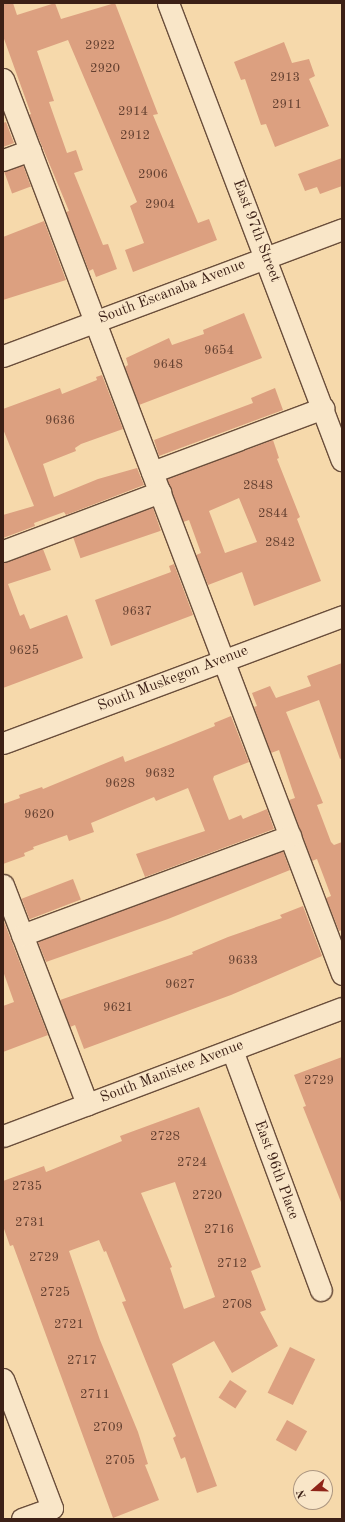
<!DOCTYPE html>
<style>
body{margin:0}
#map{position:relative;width:345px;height:1522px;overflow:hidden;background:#f6d9ab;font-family:"Old Standard TT",serif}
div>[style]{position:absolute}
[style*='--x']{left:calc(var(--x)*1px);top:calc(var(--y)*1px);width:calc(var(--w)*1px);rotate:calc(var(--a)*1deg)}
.building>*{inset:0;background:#dca080;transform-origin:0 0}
.roads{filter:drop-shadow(1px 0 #6a4e3b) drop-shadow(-1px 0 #6a4e3b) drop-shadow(0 1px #6a4e3b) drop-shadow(0 -1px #6a4e3b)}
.minor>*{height:21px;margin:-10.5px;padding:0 10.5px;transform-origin:10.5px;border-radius:10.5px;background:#f9e6c8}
span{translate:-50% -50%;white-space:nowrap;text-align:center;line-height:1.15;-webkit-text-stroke:3px #f9e6c8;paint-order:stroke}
.number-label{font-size:13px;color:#644030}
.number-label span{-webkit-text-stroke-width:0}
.street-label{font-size:15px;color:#3c2016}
.frame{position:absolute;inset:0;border:4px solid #3c2016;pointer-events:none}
.north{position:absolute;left:293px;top:1470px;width:40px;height:40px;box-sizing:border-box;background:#f9e6c8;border:1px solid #ad9781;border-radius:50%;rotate:250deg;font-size:11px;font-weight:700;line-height:16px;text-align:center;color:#3c2016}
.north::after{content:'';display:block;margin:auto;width:14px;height:18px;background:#8f2418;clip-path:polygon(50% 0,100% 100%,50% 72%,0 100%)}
</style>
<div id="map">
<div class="building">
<i style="clip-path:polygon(3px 3px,13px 3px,17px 15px,55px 3px,61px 19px,115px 3px,158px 114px,153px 115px,198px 223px,209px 219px,217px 240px,133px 272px,125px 250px,144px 243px,130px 206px,137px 202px,68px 40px,37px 51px,54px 101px,49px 102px,67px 153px,76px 150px,83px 170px,74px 173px,103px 245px,108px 244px,117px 269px,96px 277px,93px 269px,89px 271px,66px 212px,69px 211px,29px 115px,31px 114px,3px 36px)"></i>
<i style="clip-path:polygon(284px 42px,292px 63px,309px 59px,315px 76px,309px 79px,329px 126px,275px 147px,266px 124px,261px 125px,245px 79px,241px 80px,234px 62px)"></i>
<i style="clip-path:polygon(6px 122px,14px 143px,3px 147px,3px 123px)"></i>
<i style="clip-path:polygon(342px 158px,342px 186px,320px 194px,317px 187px,305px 191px,298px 174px)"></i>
<i style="left:23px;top:165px;width:23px;height:20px;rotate:70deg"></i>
<i style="clip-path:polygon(44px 221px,66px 280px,3px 300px,3px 237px)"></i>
<i style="clip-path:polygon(244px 313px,262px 358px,139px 405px,125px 367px,128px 365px,126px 358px,169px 338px,172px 345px,204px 334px,203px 330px)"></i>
<i style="clip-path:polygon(102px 375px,123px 429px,81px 444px,75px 448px,76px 451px,43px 464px,54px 497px,98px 479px,137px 468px,144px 485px,66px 515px,64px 512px,34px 523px,35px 526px,3px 538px,3px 515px,34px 506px,3px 429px,3px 409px,60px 388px,62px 394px,97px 380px,96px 377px)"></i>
<i style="clip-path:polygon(275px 388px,283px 410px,159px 456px,154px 440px,253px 403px,251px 398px)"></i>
<i style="clip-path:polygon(evenodd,273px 440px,279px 458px,277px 459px,300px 517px,297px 519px,321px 581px,254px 606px,242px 572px,208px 585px,196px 555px,201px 553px,189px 520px,183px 522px,167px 479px,273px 440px,239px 498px,257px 542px,225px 553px,209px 511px,239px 498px)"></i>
<i style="left:153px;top:508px;width:24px;height:85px;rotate:71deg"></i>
<i style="clip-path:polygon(43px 549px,51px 570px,8px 584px,20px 616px,24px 614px,30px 629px,67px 615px,83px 658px,3px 688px,3px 563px)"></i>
<i style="clip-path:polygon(174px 564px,193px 615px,111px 646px,95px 600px,171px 572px,169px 566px)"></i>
<i style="clip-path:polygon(342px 663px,342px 758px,340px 759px,319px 700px,286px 712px,323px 803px,317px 805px,331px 842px,334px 845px,342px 842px,342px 930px,339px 931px,326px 898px,331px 896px,317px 859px,312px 861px,289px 800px,295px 798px,279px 750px,271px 753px,254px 707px,257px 706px,252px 693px,270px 686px,276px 698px,311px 686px,307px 676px)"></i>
<i style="clip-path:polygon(231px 716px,249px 762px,214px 776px,213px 779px,229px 820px,241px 815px,243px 819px,267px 809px,274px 829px,145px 877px,136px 854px,205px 831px,188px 788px,156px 801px,154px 797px,91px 823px,94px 832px,69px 841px,67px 835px,33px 847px,34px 849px,24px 853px,25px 856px,3px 864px,3px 804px,20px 798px,19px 795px,42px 787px,43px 789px,123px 756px,125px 762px,171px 744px,215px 726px,214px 723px)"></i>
<i style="clip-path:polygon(283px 851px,290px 870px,168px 919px,46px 962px,38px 942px)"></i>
<i style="left:73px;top:879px;width:22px;height:55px;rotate:69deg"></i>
<i style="clip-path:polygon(303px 906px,322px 956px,231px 995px,84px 1049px,75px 1025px,70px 1027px,60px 1000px,193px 954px,192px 952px,228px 937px,282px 918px,280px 915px)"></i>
<i style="clip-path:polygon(3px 919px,48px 1035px,3px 1052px,3px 1006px,14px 1002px,3px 971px)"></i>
<i style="clip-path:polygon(342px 1057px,342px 1202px,341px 1202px,303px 1107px,306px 1106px,294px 1075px)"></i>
<i style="clip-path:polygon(evenodd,199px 1107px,261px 1267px,251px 1271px,266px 1310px,260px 1312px,278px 1346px,232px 1373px,214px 1341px,172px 1364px,217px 1486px,197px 1493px,185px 1457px,181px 1459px,173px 1438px,176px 1436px,122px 1302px,126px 1301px,106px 1251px,104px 1252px,99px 1240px,69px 1251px,100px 1340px,138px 1432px,148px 1464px,145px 1465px,159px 1500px,113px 1518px,13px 1245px,10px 1246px,3px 1226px,3px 1181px,44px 1166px,46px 1172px,122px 1141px,120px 1136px,199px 1107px,175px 1182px,215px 1297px,184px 1309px,170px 1268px,172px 1267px,141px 1193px,175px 1182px)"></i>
<i style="left:290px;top:1347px;width:28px;height:51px;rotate:26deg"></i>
<i style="left:230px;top:1380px;width:20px;height:21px;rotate:33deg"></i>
<i style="left:287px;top:1420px;width:23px;height:23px;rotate:29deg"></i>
</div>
<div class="roads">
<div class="minor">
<i style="--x:168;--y:3;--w:489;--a:69.2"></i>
<i style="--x:3;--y:79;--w:957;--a:69.25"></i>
<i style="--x:3;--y:160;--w:29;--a:-20"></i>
<i style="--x:3;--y:356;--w:362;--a:-20.5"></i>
<i style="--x:152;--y:472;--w:183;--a:-20.5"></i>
<i style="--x:3;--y:551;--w:168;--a:-20.6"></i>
<i style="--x:3;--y:743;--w:362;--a:-20.5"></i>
<i style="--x:3;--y:885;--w:235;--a:69"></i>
<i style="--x:22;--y:935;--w:286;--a:-20.3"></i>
<i style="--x:232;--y:1050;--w:256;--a:69.7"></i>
<i style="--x:3;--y:1136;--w:362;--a:-20.7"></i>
<i style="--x:3;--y:1379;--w:138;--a:69.2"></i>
<i style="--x:52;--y:1508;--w:32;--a:160"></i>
</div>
</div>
<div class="number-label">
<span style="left:100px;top:46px">2922</span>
<span style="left:105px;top:69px">2920</span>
<span style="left:285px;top:78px">2913</span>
<span style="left:287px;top:105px">2911</span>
<span style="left:133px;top:112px">2914</span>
<span style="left:135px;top:136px">2912</span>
<span style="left:153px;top:175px">2906</span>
<span style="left:160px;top:205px">2904</span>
<span style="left:219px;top:351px">9654</span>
<span style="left:168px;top:365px">9648</span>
<span style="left:60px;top:421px">9636</span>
<span style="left:258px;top:486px">2848</span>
<span style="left:273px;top:514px">2844</span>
<span style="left:280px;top:543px">2842</span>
<span style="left:137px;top:612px">9637</span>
<span style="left:24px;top:651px">9625</span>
<span style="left:160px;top:774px">9632</span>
<span style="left:120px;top:784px">9628</span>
<span style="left:39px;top:815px">9620</span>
<span style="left:243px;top:961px">9633</span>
<span style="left:180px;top:985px">9627</span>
<span style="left:118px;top:1008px">9621</span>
<span style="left:319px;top:1081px">2729</span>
<span style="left:165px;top:1137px">2728</span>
<span style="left:192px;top:1163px">2724</span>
<span style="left:27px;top:1187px">2735</span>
<span style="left:207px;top:1196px">2720</span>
<span style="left:30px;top:1223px">2731</span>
<span style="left:219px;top:1230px">2716</span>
<span style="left:44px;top:1258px">2729</span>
<span style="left:232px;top:1264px">2712</span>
<span style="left:55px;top:1293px">2725</span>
<span style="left:237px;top:1305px">2708</span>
<span style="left:69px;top:1325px">2721</span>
<span style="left:82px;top:1361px">2717</span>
<span style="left:95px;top:1395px">2711</span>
<span style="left:108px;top:1428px">2709</span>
<span style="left:120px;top:1461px">2705</span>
</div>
<div class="street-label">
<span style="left:256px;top:231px;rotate:69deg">East 97th Street</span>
<span style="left:172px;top:292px;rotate:-21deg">South Escanaba Avenue</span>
<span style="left:173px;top:679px;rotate:-21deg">South Muskegon Avenue</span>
<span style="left:172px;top:1072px;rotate:-21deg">South Manistee Avenue</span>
<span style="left:276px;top:1170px;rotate:70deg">East 96th Place</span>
</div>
<div class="frame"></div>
<div class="north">N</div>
</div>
